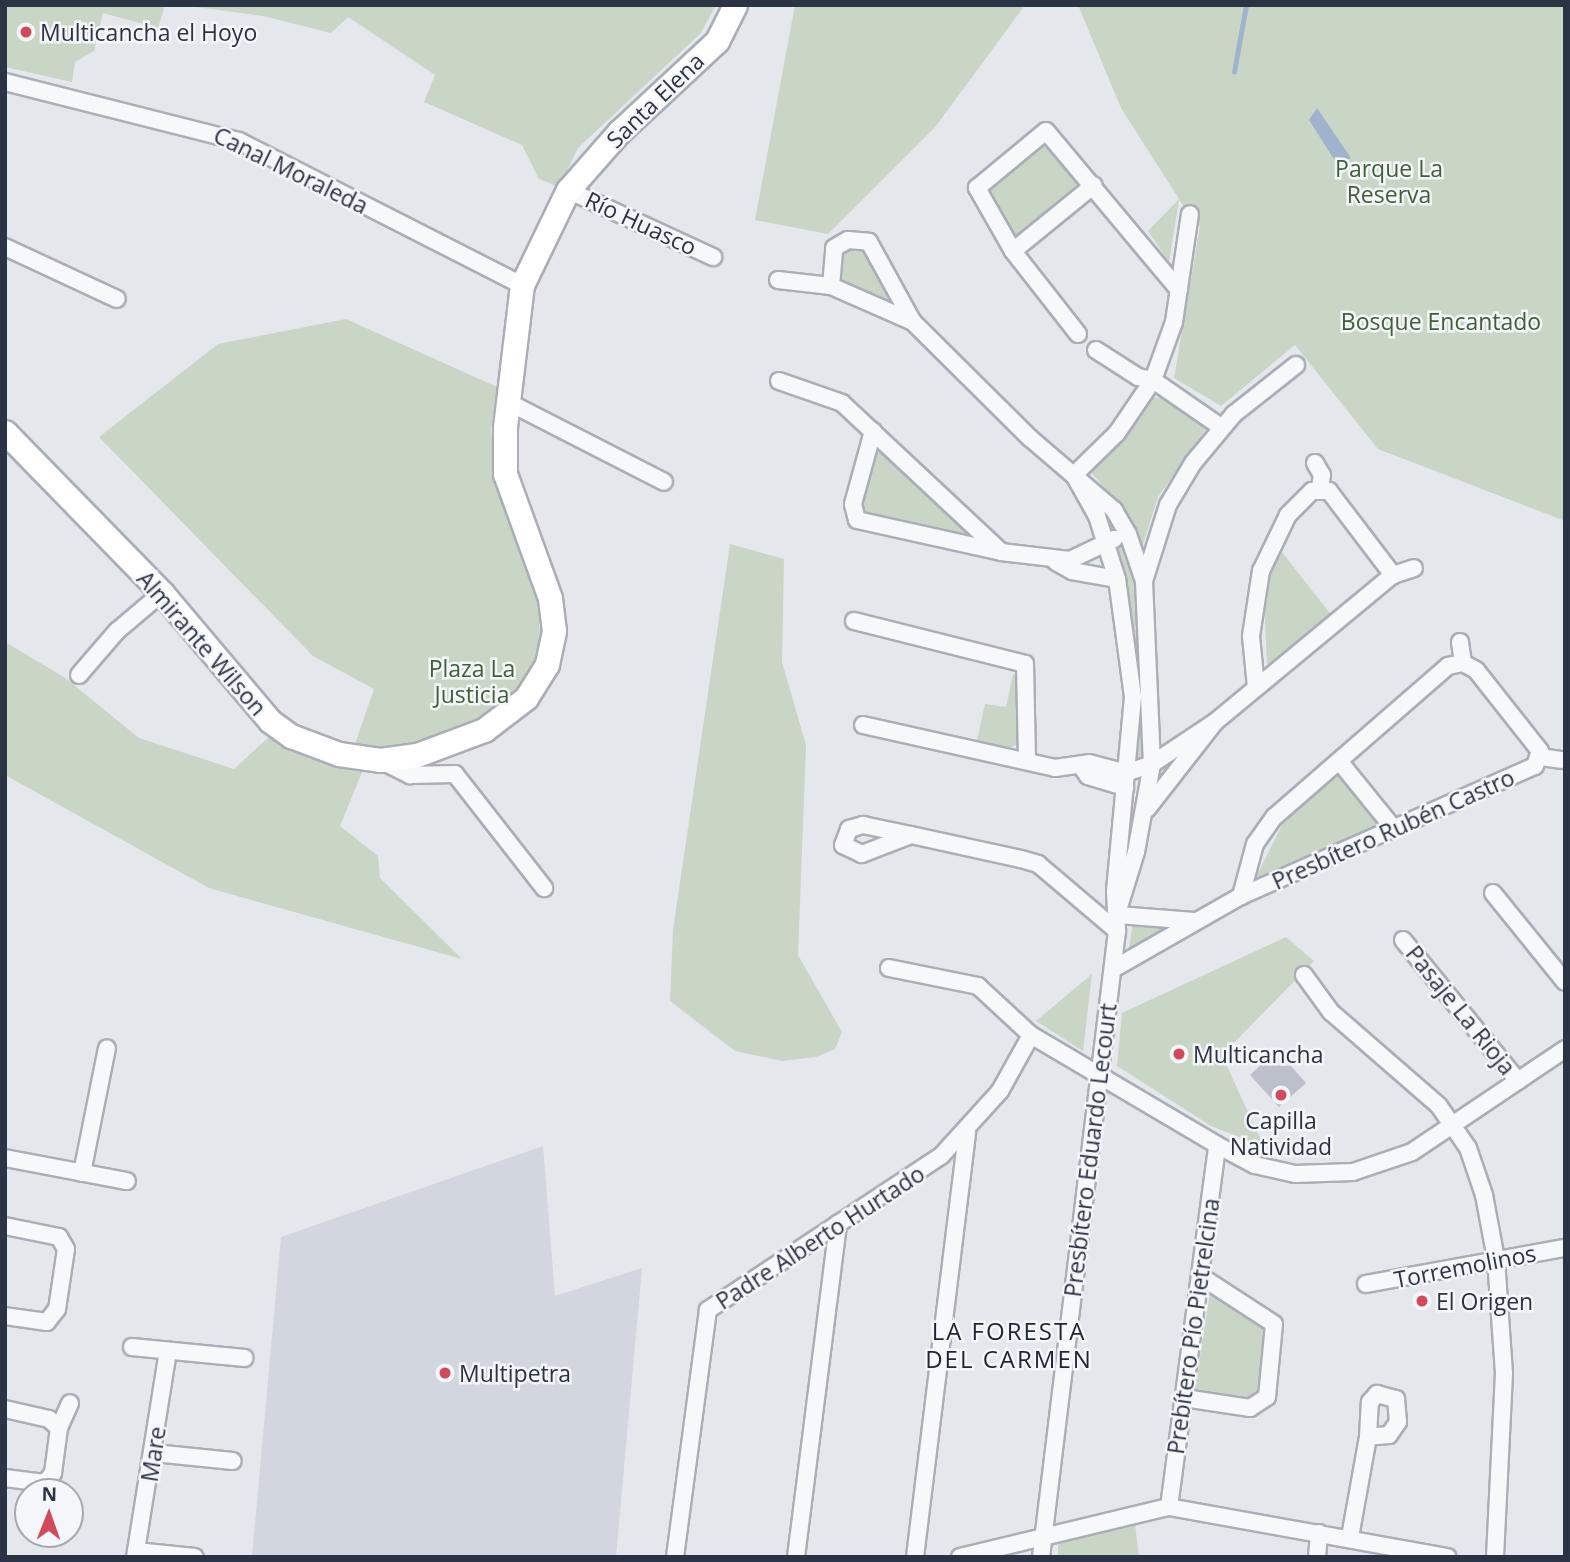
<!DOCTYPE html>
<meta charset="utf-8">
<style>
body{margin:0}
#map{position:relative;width:1570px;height:1562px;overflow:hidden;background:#e4e7ec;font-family:"Open Sans",sans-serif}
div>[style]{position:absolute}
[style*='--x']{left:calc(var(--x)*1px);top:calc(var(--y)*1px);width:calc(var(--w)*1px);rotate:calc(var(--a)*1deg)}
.built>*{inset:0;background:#d2d6de}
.green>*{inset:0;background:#c9d6c5}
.water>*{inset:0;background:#9fb4cc}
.stream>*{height:4.5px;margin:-2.25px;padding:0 2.25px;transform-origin:2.25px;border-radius:2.25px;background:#9fb4cc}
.building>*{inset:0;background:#bbc0ca}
.roads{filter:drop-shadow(2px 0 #a9aeb7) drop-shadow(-2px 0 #a9aeb7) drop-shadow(0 2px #a9aeb7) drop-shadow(0 -2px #a9aeb7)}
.street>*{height:16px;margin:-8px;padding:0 8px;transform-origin:8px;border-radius:8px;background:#f7f8fa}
.secondary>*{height:23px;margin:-11.5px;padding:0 11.5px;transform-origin:11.5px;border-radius:11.5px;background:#fff}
.dots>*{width:19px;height:19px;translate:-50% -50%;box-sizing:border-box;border:4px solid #f4f6f9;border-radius:50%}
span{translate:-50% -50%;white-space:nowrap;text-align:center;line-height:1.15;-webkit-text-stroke:5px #f4f6f9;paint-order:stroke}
.poi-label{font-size:23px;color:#2b3445}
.left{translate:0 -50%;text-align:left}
.street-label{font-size:23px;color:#2b3445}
.park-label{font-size:23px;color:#3f6138}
.neighbourhood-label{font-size:24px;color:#1d2536;letter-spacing:2px}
.frame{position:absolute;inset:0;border:7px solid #2b3445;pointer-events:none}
.north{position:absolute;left:14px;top:1478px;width:70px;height:70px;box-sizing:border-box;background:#f4f6f9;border:2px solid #a4a8b1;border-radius:50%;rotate:1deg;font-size:19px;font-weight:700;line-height:28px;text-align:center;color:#2b3445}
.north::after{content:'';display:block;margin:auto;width:24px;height:32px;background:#d1495b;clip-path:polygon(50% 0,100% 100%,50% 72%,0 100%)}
</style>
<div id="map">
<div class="built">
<i style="clip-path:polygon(543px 1146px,555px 1296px,642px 1268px,616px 1557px,252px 1557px,281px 1237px)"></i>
</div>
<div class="green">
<i style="clip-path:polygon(5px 5px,165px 5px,158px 28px,103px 13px,94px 51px,75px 62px,72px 82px,5px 67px)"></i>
<i style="clip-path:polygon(181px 5px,716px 5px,701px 33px,578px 148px,559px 187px,539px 179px,522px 145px,424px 102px,435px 75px,348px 17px,331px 33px,263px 16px)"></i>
<i style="clip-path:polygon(795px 5px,1025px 5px,936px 126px,828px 234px,755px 220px)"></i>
<i style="clip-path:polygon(1078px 5px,1565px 5px,1565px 521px,1378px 449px,1295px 345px,1221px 406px,1174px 378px,1200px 226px,1179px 200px,1169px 262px,1148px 231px,1179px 199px,1121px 108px)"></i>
<i style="clip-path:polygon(1046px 141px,1080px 182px,1016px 237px,986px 195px,991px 184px)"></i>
<i style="clip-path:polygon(854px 245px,870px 250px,900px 307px,840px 279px,840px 253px)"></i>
<i style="clip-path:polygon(346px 319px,497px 387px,491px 429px,499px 492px,539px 602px,540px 652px,522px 686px,491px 712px,439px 736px,378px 751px,355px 744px,374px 689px,313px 656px,99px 437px,218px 344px)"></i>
<i style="clip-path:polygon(1164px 397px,1206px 429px,1158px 497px,1142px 547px,1123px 510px,1091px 472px,1151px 398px)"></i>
<i style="clip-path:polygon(876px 444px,975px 537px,860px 514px)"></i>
<i style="clip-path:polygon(1122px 540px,1138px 578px,1148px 758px,1133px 763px,1138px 698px,1113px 550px)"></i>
<i style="clip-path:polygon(730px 544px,784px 559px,782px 662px,806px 745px,798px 955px,842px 1032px,835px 1049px,816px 1057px,782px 1061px,735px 1051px,670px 1001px,673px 930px)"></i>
<i style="clip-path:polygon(1278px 547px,1332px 616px,1267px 665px,1264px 598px)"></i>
<i style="clip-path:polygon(5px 642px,64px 677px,139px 738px,234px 769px,271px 735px,312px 758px,363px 770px,340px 826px,378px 856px,380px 878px,462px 959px,209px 888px,5px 775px)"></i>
<i style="clip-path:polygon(1013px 674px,1020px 676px,1019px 744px,1003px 750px,976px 745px,985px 704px,1006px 707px)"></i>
<i style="clip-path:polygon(1341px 773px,1381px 824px,1254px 881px,1288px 813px)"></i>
<i style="clip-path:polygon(1133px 921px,1174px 927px,1129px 949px)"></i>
<i style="clip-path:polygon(1286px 937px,1314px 961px,1222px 1055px,1264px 1147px,1211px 1126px,1117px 1066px,1122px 1013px)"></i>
<i style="clip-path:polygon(1092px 974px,1083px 1051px,1036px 1021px)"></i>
<i style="clip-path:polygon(1211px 1287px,1270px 1325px,1264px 1394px,1247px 1401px,1194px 1393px)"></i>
<i style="clip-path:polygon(1135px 1524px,1139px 1557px,1058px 1557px,1058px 1545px,1069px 1539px)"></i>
</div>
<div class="water">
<i style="clip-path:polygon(1317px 108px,1351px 158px,1337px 164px,1309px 120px)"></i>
</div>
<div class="stream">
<i style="--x:1234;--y:72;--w:68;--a:-79.8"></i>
</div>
<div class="building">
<i style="clip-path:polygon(1262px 1064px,1291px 1066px,1306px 1083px,1279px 1107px,1250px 1075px)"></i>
</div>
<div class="roads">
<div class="street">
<i style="--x:5;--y:82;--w:241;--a:14.2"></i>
<i style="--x:239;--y:141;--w:318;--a:27"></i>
<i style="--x:568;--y:190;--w:160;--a:24.8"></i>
<i style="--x:5;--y:247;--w:123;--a:24.9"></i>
<i style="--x:1013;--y:251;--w:104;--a:-39.2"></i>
<i style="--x:778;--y:280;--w:53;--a:6.5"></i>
<i style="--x:831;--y:286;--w:90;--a:23.7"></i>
<i style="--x:831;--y:286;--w:38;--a:-85"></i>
<i style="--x:834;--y:248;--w:16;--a:-30"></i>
<i style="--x:848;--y:240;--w:21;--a:5"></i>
<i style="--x:869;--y:242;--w:91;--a:61.2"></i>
<i style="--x:913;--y:322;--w:165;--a:44.8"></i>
<i style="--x:1030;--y:438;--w:111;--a:40.6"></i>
<i style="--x:1114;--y:510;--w:28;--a:60"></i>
<i style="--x:1128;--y:534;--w:50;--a:71.2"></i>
<i style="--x:1144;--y:581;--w:183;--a:87.5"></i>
<i style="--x:1152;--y:764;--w:89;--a:100.3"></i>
<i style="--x:1136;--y:852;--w:61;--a:107.2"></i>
<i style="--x:1078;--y:334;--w:105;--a:-128.1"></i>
<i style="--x:1013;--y:251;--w:73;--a:-119.7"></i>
<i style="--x:977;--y:188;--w:89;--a:-39.6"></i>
<i style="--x:1046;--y:131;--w:207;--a:50.1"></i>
<i style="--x:1096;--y:350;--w:50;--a:32.7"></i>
<i style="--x:1138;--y:377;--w:15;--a:11"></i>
<i style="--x:1153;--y:380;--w:83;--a:34.7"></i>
<i style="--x:779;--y:381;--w:67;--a:19.2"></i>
<i style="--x:842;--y:403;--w:218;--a:43.1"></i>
<i style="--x:1001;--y:552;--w:69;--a:6.6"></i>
<i style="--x:1070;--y:560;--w:49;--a:-25.5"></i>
<i style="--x:508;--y:402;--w:175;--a:27.1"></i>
<i style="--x:873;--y:431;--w:76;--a:105.3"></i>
<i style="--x:853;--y:504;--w:16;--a:76"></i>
<i style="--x:857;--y:520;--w:148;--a:12.5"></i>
<i style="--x:1315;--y:463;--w:14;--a:60"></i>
<i style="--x:1322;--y:475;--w:12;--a:99"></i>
<i style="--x:1074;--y:475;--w:60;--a:-44.3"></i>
<i style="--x:1117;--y:433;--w:64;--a:-55.8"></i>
<i style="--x:1153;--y:380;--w:62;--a:-70.1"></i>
<i style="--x:1174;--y:322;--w:109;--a:-81.6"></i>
<i style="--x:1056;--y:562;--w:18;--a:29"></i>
<i style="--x:1072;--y:571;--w:46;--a:10.1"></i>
<i style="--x:1393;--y:575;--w:22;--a:-18"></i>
<i style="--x:1144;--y:581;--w:80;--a:-72.5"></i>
<i style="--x:1168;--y:505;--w:49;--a:-59.2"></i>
<i style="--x:1193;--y:463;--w:64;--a:-50.1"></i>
<i style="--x:1234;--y:414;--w:79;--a:-38.3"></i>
<i style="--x:854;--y:621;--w:176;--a:14.1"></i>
<i style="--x:1025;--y:664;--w:97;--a:88.8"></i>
<i style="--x:1460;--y:642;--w:21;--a:82"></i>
<i style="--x:79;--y:675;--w:58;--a:-49.2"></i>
<i style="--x:117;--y:631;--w:59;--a:-40.2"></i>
<i style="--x:1256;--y:687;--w:51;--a:-95.6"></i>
<i style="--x:1251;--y:636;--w:66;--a:-81.3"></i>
<i style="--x:1261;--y:571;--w:62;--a:-64.3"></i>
<i style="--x:1288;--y:515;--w:34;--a:-45"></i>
<i style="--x:1312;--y:491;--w:17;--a:0"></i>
<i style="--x:1329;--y:491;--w:106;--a:52.7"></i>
<i style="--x:863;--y:725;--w:197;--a:12.6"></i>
<i style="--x:1055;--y:768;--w:34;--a:-8"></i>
<i style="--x:1089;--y:763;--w:38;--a:15"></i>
<i style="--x:1126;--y:773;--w:28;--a:-19"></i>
<i style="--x:1152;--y:764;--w:76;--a:-33.7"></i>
<i style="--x:1540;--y:757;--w:22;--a:8"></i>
<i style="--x:380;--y:760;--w:34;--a:27"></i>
<i style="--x:410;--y:775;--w:45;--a:-1.3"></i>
<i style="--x:455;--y:774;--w:145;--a:52"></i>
<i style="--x:1339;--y:761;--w:87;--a:51"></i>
<i style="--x:1081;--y:766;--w:12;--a:55"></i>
<i style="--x:1088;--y:776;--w:39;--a:17"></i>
<i style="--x:1147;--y:809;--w:110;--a:-52"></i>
<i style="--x:1215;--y:722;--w:231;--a:-39.6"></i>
<i style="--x:911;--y:835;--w:53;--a:158.8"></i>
<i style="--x:862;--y:854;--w:21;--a:-155"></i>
<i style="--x:843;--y:845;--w:17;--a:-69"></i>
<i style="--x:849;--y:829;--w:15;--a:-16"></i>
<i style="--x:863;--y:825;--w:49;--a:11.8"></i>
<i style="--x:911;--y:835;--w:113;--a:12.3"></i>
<i style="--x:1021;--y:859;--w:18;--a:16"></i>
<i style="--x:1038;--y:864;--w:104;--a:40.3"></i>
<i style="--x:1493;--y:893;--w:114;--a:51"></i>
<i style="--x:1118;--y:915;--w:76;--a:4.5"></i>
<i style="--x:1403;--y:940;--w:182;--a:50.8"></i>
<i style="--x:889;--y:968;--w:91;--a:11.4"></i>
<i style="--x:978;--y:986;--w:72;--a:42.8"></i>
<i style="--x:1031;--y:1035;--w:216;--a:30.6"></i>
<i style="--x:1217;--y:1145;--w:43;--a:27.8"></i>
<i style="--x:1255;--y:1165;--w:41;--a:12.7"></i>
<i style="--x:1295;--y:1174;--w:58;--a:-2"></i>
<i style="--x:1353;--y:1172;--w:62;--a:-18.7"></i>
<i style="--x:1412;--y:1152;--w:184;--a:-33.9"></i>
<i style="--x:1113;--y:969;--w:147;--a:-29.7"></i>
<i style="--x:1241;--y:896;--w:321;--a:-23.9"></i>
<i style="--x:1535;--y:766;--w:16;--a:-72"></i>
<i style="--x:1540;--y:751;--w:103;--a:-128.3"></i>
<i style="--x:1476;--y:670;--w:15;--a:-152"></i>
<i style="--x:1463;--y:663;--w:15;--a:169"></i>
<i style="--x:1448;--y:666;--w:230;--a:139"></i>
<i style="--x:1274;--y:817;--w:33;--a:125"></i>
<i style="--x:1255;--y:844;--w:54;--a:105.1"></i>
<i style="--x:1304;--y:975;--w:46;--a:53.9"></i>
<i style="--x:1331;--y:1012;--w:143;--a:41"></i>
<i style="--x:1439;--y:1106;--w:51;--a:55.4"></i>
<i style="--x:1468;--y:1148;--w:50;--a:71.2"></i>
<i style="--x:1484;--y:1195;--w:65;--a:79.4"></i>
<i style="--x:1496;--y:1259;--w:114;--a:86"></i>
<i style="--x:1504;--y:1373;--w:184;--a:92.8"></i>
<i style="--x:5;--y:1158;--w:124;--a:10.7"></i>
<i style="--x:82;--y:1173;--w:127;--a:-78.7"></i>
<i style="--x:5;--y:1226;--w:55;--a:11.5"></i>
<i style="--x:59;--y:1237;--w:14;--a:60"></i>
<i style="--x:66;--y:1249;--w:61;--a:98.5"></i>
<i style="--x:57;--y:1309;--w:16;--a:128"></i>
<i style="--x:47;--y:1322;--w:42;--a:-171.9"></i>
<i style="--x:1366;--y:1284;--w:202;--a:-10.3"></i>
<i style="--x:132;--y:1347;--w:113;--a:5.6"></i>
<i style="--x:1377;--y:1394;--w:20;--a:15"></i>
<i style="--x:1396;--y:1399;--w:23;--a:85"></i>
<i style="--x:1398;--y:1422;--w:16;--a:125"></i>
<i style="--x:1389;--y:1435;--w:21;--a:175"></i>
<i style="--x:1368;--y:1437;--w:35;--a:-87"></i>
<i style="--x:1370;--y:1402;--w:11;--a:-49"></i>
<i style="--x:1184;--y:1398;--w:67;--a:8.6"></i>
<i style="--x:1250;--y:1408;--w:20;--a:-33"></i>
<i style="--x:1267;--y:1397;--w:73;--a:-84.5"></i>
<i style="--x:1274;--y:1324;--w:88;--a:-147"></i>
<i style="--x:5;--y:1409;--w:45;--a:12.8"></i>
<i style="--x:49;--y:1419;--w:13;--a:42"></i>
<i style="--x:154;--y:1453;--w:79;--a:5.8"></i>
<i style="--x:5;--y:1478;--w:40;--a:7.1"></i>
<i style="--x:45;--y:1483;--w:13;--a:-51"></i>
<i style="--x:53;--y:1473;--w:45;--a:-82.4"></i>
<i style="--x:59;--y:1428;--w:27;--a:-66"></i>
<i style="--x:1169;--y:1507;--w:365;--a:-82.4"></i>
<i style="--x:1350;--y:1537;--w:102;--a:-79.8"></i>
<i style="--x:136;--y:1551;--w:59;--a:5.8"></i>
<i style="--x:135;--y:1557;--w:209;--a:-80.9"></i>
<i style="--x:675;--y:1557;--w:249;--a:-82.4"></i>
<i style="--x:708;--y:1310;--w:279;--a:-33.5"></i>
<i style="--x:941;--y:1156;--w:88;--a:-47.8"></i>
<i style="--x:1000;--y:1091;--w:64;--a:-61"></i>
<i style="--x:796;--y:1557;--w:336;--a:-82.8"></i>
<i style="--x:915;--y:1557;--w:427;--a:-83"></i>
<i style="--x:960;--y:1557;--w:215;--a:-13.5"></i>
<i style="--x:1169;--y:1507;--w:283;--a:10.2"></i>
<i style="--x:1041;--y:1557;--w:631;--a:-83.08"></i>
<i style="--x:1117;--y:931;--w:40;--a:-92.9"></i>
<i style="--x:1115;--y:891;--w:195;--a:-84.7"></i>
<i style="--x:1133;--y:697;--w:119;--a:-97.7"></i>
<i style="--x:1117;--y:579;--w:66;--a:-107.6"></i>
<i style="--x:1097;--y:516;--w:47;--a:-119.3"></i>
<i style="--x:1317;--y:1557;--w:24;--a:-85"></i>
</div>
<div class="secondary">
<i style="--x:5;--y:432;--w:225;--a:45.7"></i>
<i style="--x:162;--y:593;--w:167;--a:49.8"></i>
<i style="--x:270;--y:721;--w:26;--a:36"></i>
<i style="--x:291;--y:736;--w:51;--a:20.6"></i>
<i style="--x:339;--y:754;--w:41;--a:8.3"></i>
<i style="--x:380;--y:760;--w:37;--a:-8"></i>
<i style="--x:417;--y:755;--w:72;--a:-20.5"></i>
<i style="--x:484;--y:730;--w:53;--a:-37.3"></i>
<i style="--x:526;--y:698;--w:40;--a:-58"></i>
<i style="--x:547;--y:664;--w:34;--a:-78"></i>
<i style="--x:554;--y:631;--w:33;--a:-97"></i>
<i style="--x:550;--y:598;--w:132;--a:-109.9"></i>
<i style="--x:505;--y:474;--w:47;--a:-90"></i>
<i style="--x:505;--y:427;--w:143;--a:-83.2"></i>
<i style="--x:522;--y:285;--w:106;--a:-64.2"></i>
<i style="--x:568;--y:190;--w:77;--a:-48.7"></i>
<i style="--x:619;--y:132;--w:134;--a:-42.9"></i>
<i style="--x:717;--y:41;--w:40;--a:-63.4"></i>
</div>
</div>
<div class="dots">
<i style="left:26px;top:32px;background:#d1495b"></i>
<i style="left:1179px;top:1054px;background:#d1495b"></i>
<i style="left:1281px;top:1095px;background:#d1495b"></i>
<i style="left:1422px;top:1301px;background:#d1495b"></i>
<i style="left:445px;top:1373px;background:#d1495b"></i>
</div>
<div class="poi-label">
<span class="left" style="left:40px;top:32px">Multicancha el Hoyo</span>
<span class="left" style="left:1193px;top:1054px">Multicancha</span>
<span style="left:1281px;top:1133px">Capilla<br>Natividad</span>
<span class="left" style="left:1436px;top:1301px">El Origen</span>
<span class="left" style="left:459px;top:1373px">Multipetra</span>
</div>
<div class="street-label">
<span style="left:655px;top:100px;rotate:-44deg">Santa Elena</span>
<span style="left:291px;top:170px;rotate:26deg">Canal Moraleda</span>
<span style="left:641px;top:223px;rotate:25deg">Río Huasco</span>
<span style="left:202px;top:643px;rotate:49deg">Almirante Wilson</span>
<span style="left:1393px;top:829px;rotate:-24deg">Presbítero Rubén Castro</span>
<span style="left:1461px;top:1010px;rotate:51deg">Pasaje La Rioja</span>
<span style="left:1090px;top:1150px;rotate:-83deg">Presbítero Eduardo Lecourt</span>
<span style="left:820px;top:1237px;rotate:-33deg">Padre Alberto Hurtado</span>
<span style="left:1465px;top:1266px;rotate:-11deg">Torremolinos</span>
<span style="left:1193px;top:1326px;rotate:-82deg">Prebítero Pío Pietrelcina</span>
<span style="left:153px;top:1454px;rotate:-81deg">Mare</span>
</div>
<div class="park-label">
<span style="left:1389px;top:181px">Parque La<br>Reserva</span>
<span style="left:1441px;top:321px">Bosque Encantado</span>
<span style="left:472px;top:681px">Plaza La<br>Justicia</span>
</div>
<div class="neighbourhood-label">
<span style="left:1009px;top:1345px">LA FORESTA<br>DEL CARMEN</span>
</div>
<div class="frame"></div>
<div class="north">N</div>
</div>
